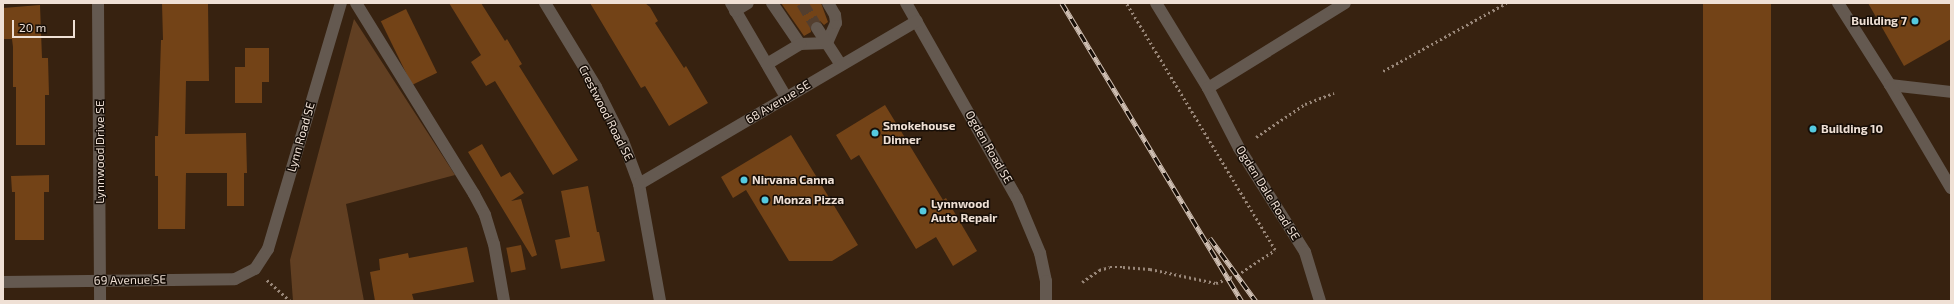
<!DOCTYPE html>
<style>
body{margin:0}
#map{position:relative;width:1954px;height:304px;overflow:hidden;background:#372210;font-family:"Exo 2",sans-serif}
div>[style]{position:absolute}
[style*='--x']{left:calc(var(--x)*1px);top:calc(var(--y)*1px);width:calc(var(--w)*1px);rotate:calc(var(--a)*1deg)}
.green>*{inset:0;background:#613f22}
.building>*{inset:0;background:#734317;transform-origin:0 0}
.minor-tunnel>*{height:12px;margin-top:-6px;transform-origin:0;background:repeating-linear-gradient(90deg,#533e2e 0 12px,transparent 0 18px)}
.path>*{height:2.5px;margin-top:-1.25px;transform-origin:0;background:repeating-linear-gradient(90deg,#998779 0 2px,transparent 0 5px)}
.minor>*{height:12px;margin:-6px;padding:0 6px;transform-origin:6px;border-radius:6px;background:#645950}
.rail>*{height:4.5px;margin-top:-2.25px;transform-origin:0;background:repeating-linear-gradient(90deg,#170e07 0 9px,#cfbfb3 0 18px);box-sizing:border-box;border-block:1px solid #cfbfb3}
.dots>*{width:11px;height:11px;translate:-50% -50%;box-sizing:border-box;border:2px solid #170e07;border-radius:50%}
span{translate:-50% -50%;white-space:nowrap;text-align:center;line-height:1.15;-webkit-text-stroke:3px #170e07;paint-order:stroke}
.poi-label{font-size:12px;color:#efe0d5;font-weight:700}
.right{translate:-100% -50%;text-align:right}
.left{translate:0 -50%;text-align:left}
.street-label{font-size:12px;color:#efe0d5}
.frame{position:absolute;inset:0;border:4px solid #efe0d5;pointer-events:none}
.scale{position:absolute;left:12px;top:20px;width:63px;height:18px;box-sizing:border-box;border:2px solid #efe0d5;border-top:0;padding-left:5px;font-size:12px;line-height:14px;white-space:nowrap;color:#efe0d5;-webkit-text-stroke:3px #170e07;paint-order:stroke}
</style>
<div id="map">
<div class="green">
<i style="clip-path:polygon(354px 19px,455px 175px,346px 204px,364px 301px,293px 301px,290px 260px)"></i>
</div>
<div class="building">
<i style="clip-path:polygon(162px 3px,208px 3px,209px 81px,186px 81px,185px 134px,246px 133px,247px 173px,244px 173px,244px 206px,227px 206px,227px 173px,186px 173px,185px 229px,158px 229px,158px 176px,155px 176px,155px 136px,158px 136px,161px 40px,163px 40px)"></i>
<i style="clip-path:polygon(449px 3px,481px 3px,505px 41px,507px 39px,522px 64px,519px 66px,578px 160px,553px 175px,495px 81px,486px 86px,471px 62px,481px 55px)"></i>
<i style="clip-path:polygon(590px 3px,645px 3px,650px 7px,658px 21px,655px 23px,684px 68px,686px 66px,708px 103px,669px 126px,645px 86px,641px 88px)"></i>
<i style="clip-path:polygon(781px 3px,821px 3px,828px 22px,824px 25px,820px 21px,813px 22px,810px 25px,811px 32px,804px 36px)"></i>
<i style="left:1703px;top:3px;width:68px;height:329px"></i>
<i style="clip-path:polygon(1868px 3px,1951px 3px,1951px 39px,1904px 66px)"></i>
<i style="clip-path:polygon(40px 5px,42px 58px,48px 58px,49px 95px,45px 95px,45px 145px,16px 145px,16px 87px,13px 87px,13px 47px,12px 39px,4px 39px,3px 8px)"></i>
<i style="left:406px;top:9px;width:71px;height:28px;rotate:64deg"></i>
<i style="clip-path:polygon(245px 48px,269px 48px,269px 82px,262px 82px,262px 103px,235px 103px,235px 67px,245px 67px)"></i>
<i style="clip-path:polygon(885px 105px,943px 200px,946px 198px,977px 251px,953px 266px,936px 237px,916px 249px,859px 155px,851px 160px,836px 135px)"></i>
<i style="clip-path:polygon(791px 135px,858px 245px,832px 261px,789px 261px,746px 190px,733px 198px,721px 177px)"></i>
<i style="clip-path:polygon(482px 144px,501px 177px,510px 172px,524px 193px,511px 201px,521px 199px,537px 255px,532px 257px,468px 152px)"></i>
<i style="clip-path:polygon(49px 175px,49px 192px,44px 192px,44px 240px,15px 240px,15px 192px,12px 192px,11px 176px)"></i>
<i style="clip-path:polygon(588px 186px,597px 232px,599px 232px,605px 261px,561px 269px,555px 240px,570px 237px,561px 191px)"></i>
<i style="left:521px;top:245px;width:25px;height:15px;rotate:79deg"></i>
<i style="clip-path:polygon(467px 247px,474px 282px,412px 294px,414px 301px,375px 301px,370px 272px,380px 270px,379px 259px,408px 253px,409px 258px)"></i>
</div>
<div class="minor-tunnel">
<i style="--x:802;--y:3;--w:29;--a:59"></i>
</div>
<div class="path">
<i style="--x:1383;--y:71;--w:141;--a:-28.9"></i>
<i style="--x:1256;--y:137;--w:59;--a:-34"></i>
<i style="--x:1305;--y:104;--w:31;--a:-21"></i>
<i style="--x:267;--y:280;--w:31;--a:42"></i>
<i style="--x:1082;--y:282;--w:21;--a:-35"></i>
<i style="--x:1099;--y:270;--w:11;--a:-15"></i>
<i style="--x:1110;--y:267;--w:13;--a:0"></i>
<i style="--x:1123;--y:267;--w:27;--a:4"></i>
<i style="--x:1150;--y:269;--w:67;--a:12"></i>
<i style="--x:1216;--y:283;--w:22;--a:-21"></i>
<i style="--x:1237;--y:275;--w:45;--a:-33.3"></i>
<i style="--x:1275;--y:250;--w:288;--a:-121.1"></i>
</div>
<div class="minor">
<i style="--x:98;--y:3;--w:298;--a:89.6"></i>
<i style="--x:356;--y:3;--w:225;--a:58.3"></i>
<i style="--x:474;--y:194;--w:24;--a:62"></i>
<i style="--x:485;--y:215;--w:30;--a:73"></i>
<i style="--x:494;--y:244;--w:58;--a:80"></i>
<i style="--x:545;--y:3;--w:98;--a:58.7"></i>
<i style="--x:596;--y:87;--w:60;--a:63.4"></i>
<i style="--x:623;--y:141;--w:46;--a:69.6"></i>
<i style="--x:639;--y:184;--w:119;--a:79.8"></i>
<i style="--x:731;--y:3;--w:109;--a:59.7"></i>
<i style="--x:772;--y:3;--w:50;--a:55.7"></i>
<i style="--x:800;--y:44;--w:27;--a:-2"></i>
<i style="--x:827;--y:43;--w:22;--a:-66"></i>
<i style="--x:836;--y:23;--w:8;--a:-97"></i>
<i style="--x:835;--y:15;--w:14;--a:-120"></i>
<i style="--x:906;--y:3;--w:224;--a:60.4"></i>
<i style="--x:1017;--y:198;--w:60;--a:67.3"></i>
<i style="--x:1040;--y:253;--w:29;--a:78"></i>
<i style="--x:1046;--y:281;--w:20;--a:90"></i>
<i style="--x:1156;--y:3;--w:100;--a:58.5"></i>
<i style="--x:1208;--y:88;--w:68;--a:62.7"></i>
<i style="--x:1239;--y:148;--w:123;--a:57.6"></i>
<i style="--x:1305;--y:252;--w:51;--a:73"></i>
<i style="--x:1838;--y:3;--w:97;--a:57.6"></i>
<i style="--x:1890;--y:85;--w:61;--a:6.5"></i>
<i style="--x:735;--y:11;--w:15;--a:-32"></i>
<i style="--x:817;--y:28;--w:44;--a:57"></i>
<i style="--x:767;--y:64;--w:39;--a:-31"></i>
<i style="--x:1890;--y:85;--w:120;--a:59.4"></i>
<i style="--x:1208;--y:88;--w:161;--a:-31.8"></i>
<i style="--x:639;--y:184;--w:322;--a:-30.4"></i>
<i style="--x:3;--y:282;--w:232;--a:-0.7"></i>
<i style="--x:235;--y:279;--w:22;--a:-27"></i>
<i style="--x:255;--y:269;--w:24;--a:-57"></i>
<i style="--x:268;--y:249;--w:257;--a:-73.5"></i>
</div>
<div class="rail">
<i style="--x:1062;--y:3;--w:348;--a:58.9"></i>
<i style="--x:1210;--y:238;--w:78;--a:53.9"></i>
</div>
<div class="dots">
<i style="left:1915px;top:21px;background:#55cae0"></i>
<i style="left:1813px;top:129px;background:#55cae0"></i>
<i style="left:875px;top:133px;background:#55cae0"></i>
<i style="left:744px;top:180px;background:#55cae0"></i>
<i style="left:765px;top:200px;background:#55cae0"></i>
<i style="left:923px;top:211px;background:#55cae0"></i>
</div>
<div class="poi-label">
<span class="right" style="left:1907px;top:21px">Building 7</span>
<span class="left" style="left:883px;top:133px">Smokehouse<br>Dinner</span>
<span class="left" style="left:1821px;top:129px">Building 10</span>
<span class="left" style="left:752px;top:180px">Nirvana Canna</span>
<span class="left" style="left:773px;top:200px">Monza Pizza</span>
<span class="left" style="left:931px;top:211px">Lynnwood<br>Auto Repair</span>
</div>
<div class="street-label">
<span style="left:778px;top:102px;rotate:-31deg">68 Avenue SE</span>
<span style="left:606px;top:113px;rotate:63deg">Crestwood Road SE</span>
<span style="left:301px;top:137px;rotate:-74deg">Lynn Road SE</span>
<span style="left:989px;top:147px;rotate:60deg">Ogden Road SE</span>
<span style="left:100px;top:152px;rotate:-90deg">Lynnwood Drive SE</span>
<span style="left:1268px;top:193px;rotate:58deg">Ogden Dale Road SE</span>
<span style="left:130px;top:280px;rotate:-1deg">69 Avenue SE</span>
</div>
<div class="frame"></div>
<div class="scale">20 m</div>
</div>
